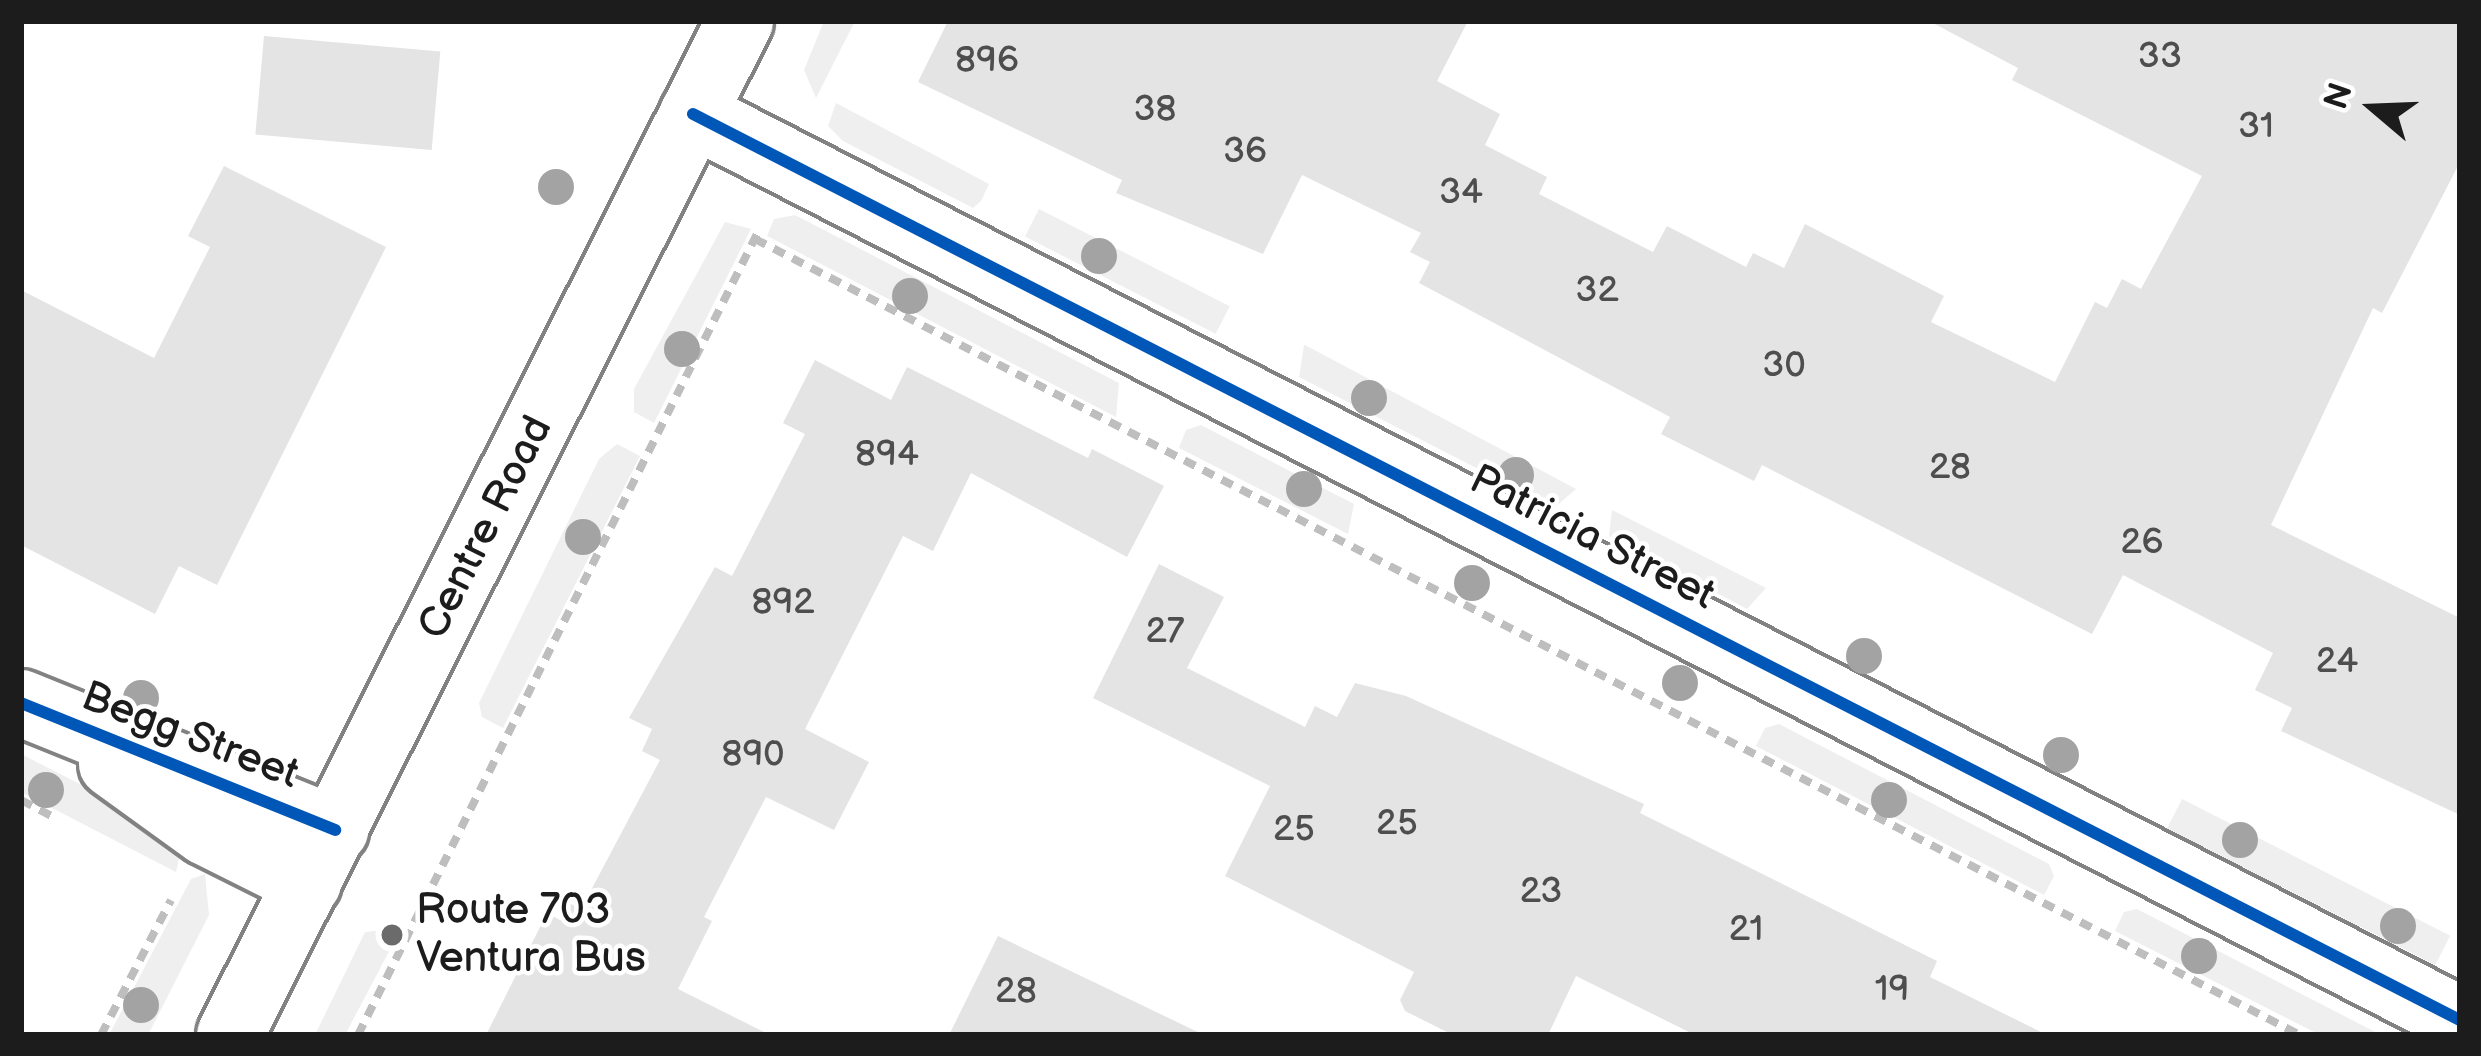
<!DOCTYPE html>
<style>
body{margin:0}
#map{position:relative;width:2481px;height:1056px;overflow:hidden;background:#fff;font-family:"Balsamiq Sans",sans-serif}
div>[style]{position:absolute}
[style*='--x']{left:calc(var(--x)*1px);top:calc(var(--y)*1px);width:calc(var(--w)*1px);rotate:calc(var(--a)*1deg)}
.green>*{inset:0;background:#efefef;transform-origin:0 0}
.building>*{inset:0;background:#e4e4e4;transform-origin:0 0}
.path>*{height:8px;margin-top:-4px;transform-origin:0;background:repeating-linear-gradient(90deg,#bebebe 0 12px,transparent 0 21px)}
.roads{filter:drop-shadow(3px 0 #828282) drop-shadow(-3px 0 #828282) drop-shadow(0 3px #828282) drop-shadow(0 -3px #828282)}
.street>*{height:66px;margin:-33px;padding:0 33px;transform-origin:33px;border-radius:33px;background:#fff}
.secondary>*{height:66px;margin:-33px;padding:0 33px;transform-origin:33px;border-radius:33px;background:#fff}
.cycleway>*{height:12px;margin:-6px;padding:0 6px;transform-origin:6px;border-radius:6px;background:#0057b8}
.trees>*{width:36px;height:36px;margin:-18px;border-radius:50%;background:#a3a3a3}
.dots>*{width:33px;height:33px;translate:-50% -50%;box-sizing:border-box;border:6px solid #fff;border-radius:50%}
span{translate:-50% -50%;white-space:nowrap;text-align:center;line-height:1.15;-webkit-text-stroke:9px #fff;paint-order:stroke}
.number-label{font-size:36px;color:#4e4e4e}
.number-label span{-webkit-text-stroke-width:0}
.street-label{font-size:42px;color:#1c1c1c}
.poi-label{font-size:42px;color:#1c1c1c}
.left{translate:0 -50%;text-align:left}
.frame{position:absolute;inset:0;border:24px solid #1c1c1c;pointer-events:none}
.north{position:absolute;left:2313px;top:48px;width:120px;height:120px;-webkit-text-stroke:9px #fff;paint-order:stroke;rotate:289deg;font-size:33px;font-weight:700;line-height:48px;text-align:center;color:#1c1c1c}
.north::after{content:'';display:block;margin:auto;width:42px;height:54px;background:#1c1c1c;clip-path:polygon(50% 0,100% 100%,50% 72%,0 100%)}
</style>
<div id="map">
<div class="green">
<i style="clip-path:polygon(824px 21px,855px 21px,816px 98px,804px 70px)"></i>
<i style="clip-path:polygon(836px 103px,989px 184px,981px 201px,973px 208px,843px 141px,828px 126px)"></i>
<i style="left:1039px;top:209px;width:214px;height:31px;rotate:27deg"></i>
<i style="clip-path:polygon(795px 215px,1119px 383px,1116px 417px,767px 236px,774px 219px)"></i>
<i style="clip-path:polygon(725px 222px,751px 229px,654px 423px,634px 412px,634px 389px)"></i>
<i style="clip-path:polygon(1304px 345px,1305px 345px,1576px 489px,1554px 508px,1299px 377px)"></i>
<i style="clip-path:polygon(1201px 425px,1354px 504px,1348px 534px,1179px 448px,1186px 430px)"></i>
<i style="clip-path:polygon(617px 444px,640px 456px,503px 728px,482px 717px,479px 703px,599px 459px)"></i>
<i style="clip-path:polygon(1612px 510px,1766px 588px,1747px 609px,1609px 536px)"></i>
<i style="clip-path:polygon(1779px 724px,2049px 864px,2054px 876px,2044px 895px,1756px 746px,1765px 728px)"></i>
<i style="clip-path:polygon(21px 754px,162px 826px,183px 842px,176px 872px,21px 792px)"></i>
<i style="left:2182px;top:799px;width:301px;height:33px;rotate:27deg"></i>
<i style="clip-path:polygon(205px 874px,209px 915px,148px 1035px,109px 1035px,191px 879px)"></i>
<i style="clip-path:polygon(2137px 909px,2381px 1035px,2320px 1035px,2115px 931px,2124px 912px)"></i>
<i style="clip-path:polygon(376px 931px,394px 942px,345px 1035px,315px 1035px,365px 932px)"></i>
</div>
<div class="building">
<i style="clip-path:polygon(948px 21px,1468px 21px,1437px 81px,1500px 114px,1485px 145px,1547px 177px,1539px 194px,1653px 252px,1667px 226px,1746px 267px,1753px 253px,1784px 268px,1805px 224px,1944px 296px,1931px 322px,2055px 382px,2095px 302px,2107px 308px,2122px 279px,2141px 289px,2202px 176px,2012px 80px,2018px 68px,1929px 21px,2460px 21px,2460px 162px,2382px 313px,2373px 308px,2271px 525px,2460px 618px,2460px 815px,2281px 731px,2292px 708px,2255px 690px,2273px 653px,2123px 575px,2092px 634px,1762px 465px,1754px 481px,1661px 434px,1670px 417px,1419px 283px,1430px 262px,1410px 252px,1421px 233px,1302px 175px,1263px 254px,1116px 193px,1122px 180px,918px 82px)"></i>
<i style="left:264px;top:36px;width:177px;height:99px;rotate:5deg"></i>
<i style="clip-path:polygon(224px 166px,386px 247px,217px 585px,179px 566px,155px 614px,21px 545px,21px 290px,154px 358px,210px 247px,188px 236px)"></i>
<i style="clip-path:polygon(815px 360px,891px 400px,907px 367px,1088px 458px,1092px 449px,1164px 486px,1127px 557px,971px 473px,933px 551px,903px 536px,805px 729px,869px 762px,834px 830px,766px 797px,704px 917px,712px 921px,678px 989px,770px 1035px,486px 1035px,547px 913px,560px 920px,569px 903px,581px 909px,660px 760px,642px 751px,652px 729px,629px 718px,715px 567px,732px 576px,805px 434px,783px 423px)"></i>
<i style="clip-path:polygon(1159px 564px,1224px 597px,1187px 668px,1305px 727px,1315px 706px,1337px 717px,1355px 683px,1406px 696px,1644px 804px,1640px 813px,1937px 961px,1930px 977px,2047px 1035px,1695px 1035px,1576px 976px,1548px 1035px,1453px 1035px,1405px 1011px,1400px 1000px,1414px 972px,1225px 876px,1270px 786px,1093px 698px)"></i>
<i style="clip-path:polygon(998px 936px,1204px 1035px,949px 1035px)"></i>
</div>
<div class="path">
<i style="--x:755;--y:239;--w:1738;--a:27.26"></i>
<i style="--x:21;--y:800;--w:41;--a:27.8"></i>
<i style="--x:101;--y:1035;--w:152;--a:-62.6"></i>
<i style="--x:358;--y:1035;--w:902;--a:-63.52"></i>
</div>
<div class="roads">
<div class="street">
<i style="--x:693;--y:114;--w:1986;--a:27.15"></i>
<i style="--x:21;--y:703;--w:339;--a:22"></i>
<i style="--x:112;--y:764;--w:116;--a:35.9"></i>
<i style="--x:206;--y:832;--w:114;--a:26.6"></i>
</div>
<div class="secondary">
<i style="--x:230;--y:1035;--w:1135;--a:-63.3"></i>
</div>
</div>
<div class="cycleway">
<i style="--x:693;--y:114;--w:1986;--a:27.15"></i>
<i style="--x:21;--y:703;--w:339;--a:22"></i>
</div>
<div class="trees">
<i style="left:556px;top:187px"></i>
<i style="left:1099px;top:256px"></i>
<i style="left:910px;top:296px"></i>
<i style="left:682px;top:349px"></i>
<i style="left:1369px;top:398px"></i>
<i style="left:1516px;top:475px"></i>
<i style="left:1304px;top:489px"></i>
<i style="left:583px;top:537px"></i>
<i style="left:1472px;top:583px"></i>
<i style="left:1864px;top:656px"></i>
<i style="left:1680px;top:683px"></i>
<i style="left:141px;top:698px"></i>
<i style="left:2061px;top:755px"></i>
<i style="left:46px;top:790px"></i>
<i style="left:1889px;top:800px"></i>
<i style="left:2240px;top:840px"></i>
<i style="left:2398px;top:926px"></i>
<i style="left:2199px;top:956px"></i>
<i style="left:141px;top:1005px"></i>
</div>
<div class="dots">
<i style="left:392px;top:935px;background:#6b6b6b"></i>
</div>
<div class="number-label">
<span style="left:2160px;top:57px">33</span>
<span style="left:987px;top:61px">896</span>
<span style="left:1155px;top:110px">38</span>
<span style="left:2256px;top:127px">31</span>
<span style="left:1245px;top:152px">36</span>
<span style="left:1461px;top:193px">34</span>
<span style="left:1597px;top:291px">32</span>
<span style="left:1784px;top:366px">30</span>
<span style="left:887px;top:455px">894</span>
<span style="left:1950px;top:468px">28</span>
<span style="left:2142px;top:543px">26</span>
<span style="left:783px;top:603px">892</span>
<span style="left:1165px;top:632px">27</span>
<span style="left:2337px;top:662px">24</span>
<span style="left:753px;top:755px">890</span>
<span style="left:1397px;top:824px">25</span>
<span style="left:1294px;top:830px">25</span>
<span style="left:1541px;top:892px">23</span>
<span style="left:1746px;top:930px">21</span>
<span style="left:1892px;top:990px">19</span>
<span style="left:1016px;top:992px">28</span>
</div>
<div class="street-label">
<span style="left:486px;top:528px;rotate:-63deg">Centre Road</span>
<span style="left:1592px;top:538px;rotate:27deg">Patricia Street</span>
<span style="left:190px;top:736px;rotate:21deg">Begg Street</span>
</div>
<div class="poi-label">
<span class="left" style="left:416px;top:935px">Route 703<br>Ventura Bus</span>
</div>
<div class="frame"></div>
<div class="north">N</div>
</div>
